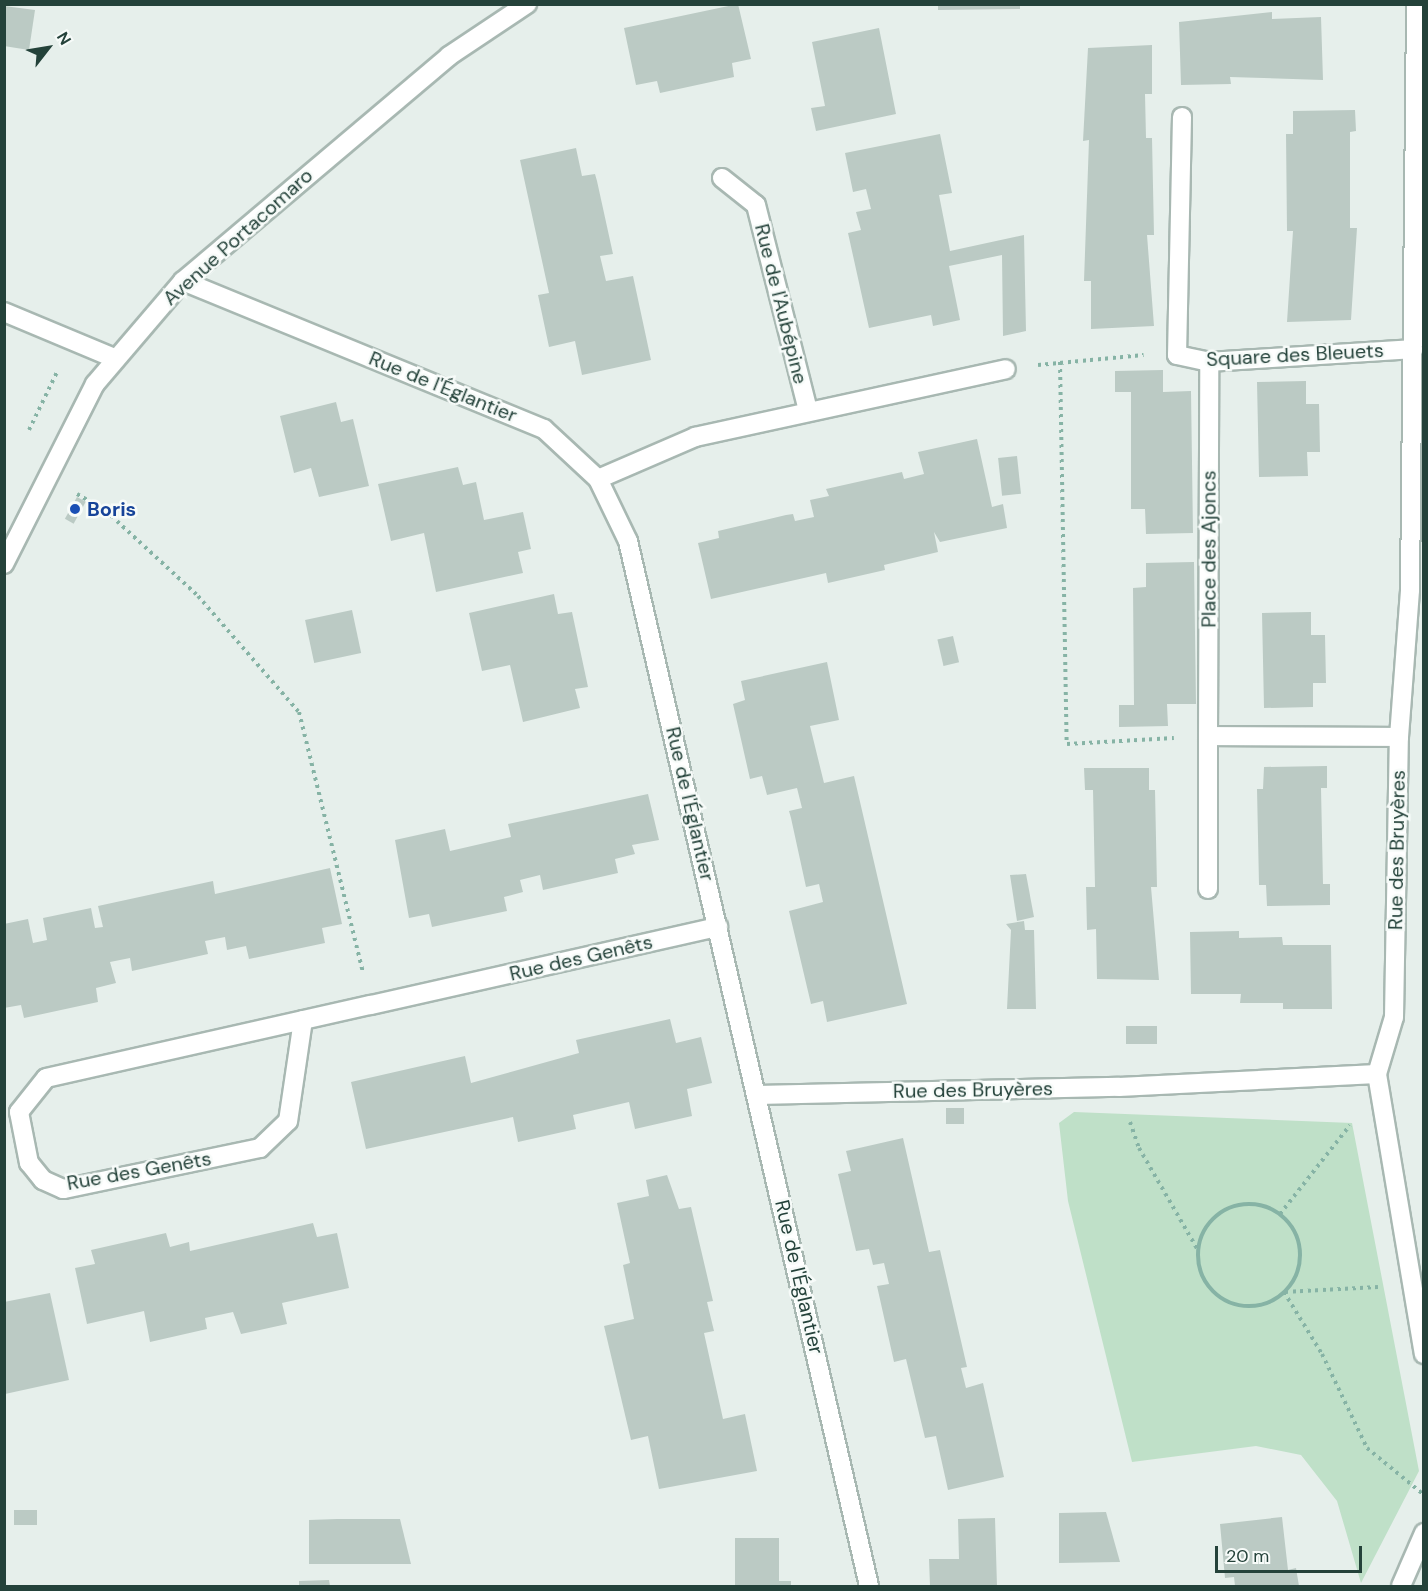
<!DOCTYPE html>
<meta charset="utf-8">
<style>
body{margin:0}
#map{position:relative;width:1428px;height:1591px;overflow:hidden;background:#e6efeb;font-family:"DM Sans",sans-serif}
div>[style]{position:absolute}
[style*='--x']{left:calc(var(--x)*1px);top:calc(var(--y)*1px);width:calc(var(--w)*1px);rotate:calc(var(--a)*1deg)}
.green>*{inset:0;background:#bfe0c8}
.building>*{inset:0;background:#bbcac4;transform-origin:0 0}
.path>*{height:4px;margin-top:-2px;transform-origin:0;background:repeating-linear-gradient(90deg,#86b3a5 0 3px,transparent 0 7.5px)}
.path>.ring{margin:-2px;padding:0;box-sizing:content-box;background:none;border:4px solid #86b3a5;border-radius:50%}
.roads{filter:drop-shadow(2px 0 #a8b8b2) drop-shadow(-2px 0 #a8b8b2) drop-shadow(0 2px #a8b8b2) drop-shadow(0 -2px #a8b8b2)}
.minor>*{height:18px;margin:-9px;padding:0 9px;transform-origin:9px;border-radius:9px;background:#fff}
.dots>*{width:16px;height:16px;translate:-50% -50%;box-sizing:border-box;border:3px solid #f7fbf9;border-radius:50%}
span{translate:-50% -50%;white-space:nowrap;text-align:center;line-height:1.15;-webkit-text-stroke:5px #f7fbf9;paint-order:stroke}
.street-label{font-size:20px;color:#24423a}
.transit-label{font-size:20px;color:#164399;font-weight:700}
.left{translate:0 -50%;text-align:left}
.frame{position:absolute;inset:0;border:6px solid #24423a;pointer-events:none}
.north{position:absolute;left:18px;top:18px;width:60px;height:60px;-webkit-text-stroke:4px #f7fbf9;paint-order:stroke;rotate:59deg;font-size:16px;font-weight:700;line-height:24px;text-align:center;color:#24423a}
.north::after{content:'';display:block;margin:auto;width:21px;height:27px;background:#24423a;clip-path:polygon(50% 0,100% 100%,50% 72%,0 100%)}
.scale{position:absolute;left:1215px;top:1546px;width:147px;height:27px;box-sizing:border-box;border:3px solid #24423a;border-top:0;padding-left:8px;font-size:18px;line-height:21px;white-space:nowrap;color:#24423a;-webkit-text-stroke:4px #f7fbf9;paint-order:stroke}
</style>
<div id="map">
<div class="green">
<i style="clip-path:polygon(1074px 1112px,1352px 1123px,1419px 1471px,1361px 1583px,1337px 1501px,1301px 1455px,1256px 1446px,1132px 1462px,1068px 1201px,1059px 1123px)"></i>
</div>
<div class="building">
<i style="clip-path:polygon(738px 4px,751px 59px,732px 63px,734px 77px,660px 93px,657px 81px,636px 85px,624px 28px)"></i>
<i style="clip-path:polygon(938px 4px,1020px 4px,1020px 9px,938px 10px)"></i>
<i style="clip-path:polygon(4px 6px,35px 10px,29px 50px,4px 46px)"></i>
<i style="clip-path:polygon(1272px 12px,1272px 19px,1321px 17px,1323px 80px,1230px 77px,1231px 84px,1181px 85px,1179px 22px)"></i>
<i style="clip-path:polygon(879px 28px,896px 114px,816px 131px,811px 108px,825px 106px,812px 42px)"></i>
<i style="clip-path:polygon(1152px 45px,1152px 94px,1145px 94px,1146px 138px,1152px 138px,1154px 235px,1147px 235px,1154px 326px,1091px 329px,1091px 281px,1084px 281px,1089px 140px,1083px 141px,1088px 48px)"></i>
<i style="clip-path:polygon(1355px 110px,1356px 131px,1350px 132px,1350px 228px,1357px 228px,1351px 320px,1287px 322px,1293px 231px,1287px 231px,1286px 134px,1293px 134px,1293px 111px)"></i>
<i style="clip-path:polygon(940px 134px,952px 193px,939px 195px,950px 251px,1024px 235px,1026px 331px,1003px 336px,1002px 255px,949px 266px,960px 320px,933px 326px,931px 315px,869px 328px,848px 233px,861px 230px,856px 212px,871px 209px,866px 189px,853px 192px,845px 153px)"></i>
<i style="clip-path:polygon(576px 148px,582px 176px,595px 174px,597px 181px,613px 254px,600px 256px,606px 281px,633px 276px,651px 360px,582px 375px,575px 341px,549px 347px,538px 295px,549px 293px,520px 160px)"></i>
<i style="clip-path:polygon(1163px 370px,1163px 392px,1191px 391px,1193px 533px,1146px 534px,1145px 509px,1131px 509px,1131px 392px,1115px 392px,1115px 371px)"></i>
<i style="clip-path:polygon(1306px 381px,1306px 404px,1319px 404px,1320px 452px,1307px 452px,1308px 476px,1259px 477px,1257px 382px)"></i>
<i style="clip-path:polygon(336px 402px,341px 422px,353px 419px,369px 486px,319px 497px,311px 468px,294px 473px,280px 416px)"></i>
<i style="clip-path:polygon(977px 439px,992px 507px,1003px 504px,1007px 528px,940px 542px,934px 532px,938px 552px,884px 565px,885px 570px,828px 583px,826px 573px,711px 599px,698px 543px,719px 538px,718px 531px,786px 515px,793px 514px,795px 521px,814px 517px,810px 500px,829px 496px,826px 489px,902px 472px,904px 479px,924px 474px,918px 452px)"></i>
<i style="left:1017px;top:456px;width:38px;height:19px;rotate:84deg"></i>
<i style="clip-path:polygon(458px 467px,463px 485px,476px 482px,484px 520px,523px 512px,531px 549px,518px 552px,523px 573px,436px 592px,424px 533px,391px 541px,378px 484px)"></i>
<i style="left:77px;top:497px;width:10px;height:25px;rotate:29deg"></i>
<i style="clip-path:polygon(1194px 562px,1196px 704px,1167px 704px,1168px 726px,1119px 727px,1119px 705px,1134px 705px,1133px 588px,1146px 587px,1146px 563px)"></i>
<i style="clip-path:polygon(554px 594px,558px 614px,572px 612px,588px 687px,575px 689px,580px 708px,523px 722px,510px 665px,482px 671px,469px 613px)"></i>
<i style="left:352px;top:610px;width:44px;height:48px;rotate:78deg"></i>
<i style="clip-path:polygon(1311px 612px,1311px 635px,1325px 635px,1326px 683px,1313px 683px,1313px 707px,1264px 708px,1262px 613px)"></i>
<i style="left:953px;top:636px;width:27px;height:16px;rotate:77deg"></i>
<i style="clip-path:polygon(827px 662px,839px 720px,810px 726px,824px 783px,854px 776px,907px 1004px,827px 1022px,823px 1001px,811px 1004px,789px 911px,823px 902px,819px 884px,806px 887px,791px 818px,789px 811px,802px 808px,797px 788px,767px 795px,762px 776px,750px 779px,733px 704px,745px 700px,741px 681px)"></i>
<i style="clip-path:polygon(1327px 766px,1327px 788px,1321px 788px,1323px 884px,1330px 884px,1330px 905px,1267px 906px,1266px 885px,1259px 885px,1257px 789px,1263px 789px,1264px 767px)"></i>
<i style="clip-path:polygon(1084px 768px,1149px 768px,1149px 790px,1155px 790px,1157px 887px,1151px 887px,1159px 980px,1097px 979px,1096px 929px,1087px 930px,1086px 887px,1095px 887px,1093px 790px,1085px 790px)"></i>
<i style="clip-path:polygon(648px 794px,659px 840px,632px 845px,635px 854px,615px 859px,618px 873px,543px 890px,540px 875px,520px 880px,523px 892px,504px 897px,507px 911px,432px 927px,429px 914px,409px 918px,395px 840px,445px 829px,450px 851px,511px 837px,508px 824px)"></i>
<i style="clip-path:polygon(330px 868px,342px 924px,322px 928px,325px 943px,249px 959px,246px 946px,227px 950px,225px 937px,205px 941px,208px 954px,132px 971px,130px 958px,110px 962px,116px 983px,96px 988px,98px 1002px,24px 1018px,21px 1005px,4px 1008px,4px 924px,28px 919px,33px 943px,47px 940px,43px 918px,91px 908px,95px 928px,103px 927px,98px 906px,213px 881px,215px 894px)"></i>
<i style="clip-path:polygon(1026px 874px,1034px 917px,1017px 921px,1010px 875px)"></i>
<i style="clip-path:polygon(1024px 921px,1025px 930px,1034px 930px,1036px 1009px,1007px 1009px,1011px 930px,1006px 924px)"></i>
<i style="clip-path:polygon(1239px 931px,1239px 938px,1282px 937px,1283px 945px,1331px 945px,1332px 1009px,1283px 1009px,1283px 1003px,1240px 1003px,1241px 994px,1191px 994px,1190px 932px)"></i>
<i style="clip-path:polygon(670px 1019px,676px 1043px,701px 1037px,712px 1083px,687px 1089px,692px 1116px,635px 1129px,629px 1102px,573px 1115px,576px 1129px,518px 1142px,513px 1117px,366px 1149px,351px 1082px,465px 1056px,471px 1083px,579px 1053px,576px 1040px)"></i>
<i style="left:1157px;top:1026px;width:18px;height:31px;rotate:90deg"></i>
<i style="left:964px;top:1108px;width:16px;height:18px;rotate:90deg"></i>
<i style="clip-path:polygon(903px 1138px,929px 1252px,940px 1250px,967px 1367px,961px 1368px,966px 1388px,983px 1383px,1004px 1477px,948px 1490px,936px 1436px,925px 1438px,906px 1359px,894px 1362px,877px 1286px,889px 1284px,884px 1263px,873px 1265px,869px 1249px,856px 1251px,838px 1174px,851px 1171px,846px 1151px)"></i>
<i style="clip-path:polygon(667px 1175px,679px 1209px,691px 1207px,713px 1301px,707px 1302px,714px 1331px,704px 1333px,723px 1419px,745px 1414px,757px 1471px,659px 1489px,648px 1436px,631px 1440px,604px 1326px,634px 1319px,623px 1265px,630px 1263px,617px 1203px,649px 1196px,646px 1180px)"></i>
<i style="clip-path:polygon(313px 1223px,317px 1237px,337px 1233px,349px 1288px,282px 1303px,287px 1324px,241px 1334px,233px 1312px,205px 1318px,207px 1329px,150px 1342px,144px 1311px,87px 1324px,75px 1268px,95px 1264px,91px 1250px,166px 1233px,170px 1247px,189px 1242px,190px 1251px)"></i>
<i style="clip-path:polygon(50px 1293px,69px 1380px,5px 1394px,4px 1302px)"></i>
<i style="left:37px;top:1510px;width:15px;height:23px;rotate:90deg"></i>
<i style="clip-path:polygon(1106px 1512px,1120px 1562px,1059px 1563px,1059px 1513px)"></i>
<i style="clip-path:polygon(1282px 1517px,1288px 1570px,1296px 1568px,1299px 1586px,1235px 1586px,1234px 1577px,1225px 1578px,1220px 1524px)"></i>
<i style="clip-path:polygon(995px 1518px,997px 1586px,930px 1586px,929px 1559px,959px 1559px,958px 1519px)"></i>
<i style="clip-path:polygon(337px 1519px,400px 1519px,411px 1564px,309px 1564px,309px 1520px)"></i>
<i style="clip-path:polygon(735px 1538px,779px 1538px,779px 1581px,791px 1581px,791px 1586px,735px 1586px)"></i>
<i style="clip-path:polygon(329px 1580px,330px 1586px,299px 1586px,299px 1581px)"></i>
</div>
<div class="path">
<i style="--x:1060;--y:362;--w:382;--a:89"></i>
<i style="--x:1067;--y:744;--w:107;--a:-3.2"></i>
<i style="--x:1038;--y:365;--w:106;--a:-5.4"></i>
<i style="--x:29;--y:430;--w:64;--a:-64.2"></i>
<i style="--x:77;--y:494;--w:34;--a:30"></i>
<i style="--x:106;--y:511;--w:125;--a:42.7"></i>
<i style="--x:198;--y:596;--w:154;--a:49"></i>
<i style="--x:299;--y:712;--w:268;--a:76.2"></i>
<i style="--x:1130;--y:1122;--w:28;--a:71"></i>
<i style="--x:1139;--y:1148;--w:118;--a:60"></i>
<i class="ring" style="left:1198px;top:1204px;width:98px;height:98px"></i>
<i style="--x:1280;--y:1214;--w:113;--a:-51.8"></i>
<i style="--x:1378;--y:1287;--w:94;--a:177"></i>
<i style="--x:1284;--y:1292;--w:73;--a:58.5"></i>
<i style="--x:1322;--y:1354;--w:104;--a:64.4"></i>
<i style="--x:1367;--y:1448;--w:74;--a:39.5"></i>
</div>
<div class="roads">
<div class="minor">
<i style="--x:1182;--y:117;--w:238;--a:91.2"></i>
<i style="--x:1177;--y:355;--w:33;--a:12"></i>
<i style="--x:1209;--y:362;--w:205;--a:-3.6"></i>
<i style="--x:722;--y:178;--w:43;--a:38.5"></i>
<i style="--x:756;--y:205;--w:212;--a:75.8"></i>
<i style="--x:183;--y:281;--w:390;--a:22.3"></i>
<i style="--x:544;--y:429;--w:74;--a:42.8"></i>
<i style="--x:598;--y:479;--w:69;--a:64.2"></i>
<i style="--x:628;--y:541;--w:1072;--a:77.01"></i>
<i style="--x:4;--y:312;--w:119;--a:22.7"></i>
<i style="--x:598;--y:479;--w:106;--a:-23.4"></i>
<i style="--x:695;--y:437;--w:318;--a:-12.3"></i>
<i style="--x:4;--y:564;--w:202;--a:-63.2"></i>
<i style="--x:95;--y:384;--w:135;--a:-49.5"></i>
<i style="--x:183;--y:281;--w:348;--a:-40.2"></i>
<i style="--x:449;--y:56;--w:94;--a:-33.7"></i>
<i style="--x:1208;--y:736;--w:374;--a:-89.8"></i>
<i style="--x:1208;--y:889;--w:153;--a:-90"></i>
<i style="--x:1208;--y:736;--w:191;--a:0.3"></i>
<i style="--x:303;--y:1020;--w:102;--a:98.4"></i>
<i style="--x:288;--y:1121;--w:39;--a:136"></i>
<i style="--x:260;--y:1148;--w:201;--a:168.2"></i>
<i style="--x:63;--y:1189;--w:22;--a:-156"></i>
<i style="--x:43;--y:1180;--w:22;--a:-129"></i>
<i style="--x:29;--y:1163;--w:52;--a:-101.1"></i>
<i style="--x:19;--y:1112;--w:43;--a:-51.5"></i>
<i style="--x:46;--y:1078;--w:333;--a:-12.7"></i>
<i style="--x:371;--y:1005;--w:356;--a:-12.7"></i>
<i style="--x:1377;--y:1074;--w:284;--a:80.5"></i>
<i style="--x:757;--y:1095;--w:362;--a:-1.3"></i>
<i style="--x:1119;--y:1087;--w:258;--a:-2.9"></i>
<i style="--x:1377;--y:1074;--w:59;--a:-73.4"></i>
<i style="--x:1394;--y:1017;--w:280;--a:-89"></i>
<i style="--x:1399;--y:737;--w:147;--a:-85.7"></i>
<i style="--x:1410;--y:590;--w:586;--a:-89.41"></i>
<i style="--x:1401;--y:1586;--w:58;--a:-66.5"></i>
</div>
</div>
<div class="dots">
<i style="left:75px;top:509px;background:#1a4fb4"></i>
</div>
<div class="street-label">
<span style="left:238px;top:237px;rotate:-42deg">Avenue Portacomaro</span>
<span style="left:781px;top:304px;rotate:76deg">Rue de l'Aubépine</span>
<span style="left:1295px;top:355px;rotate:-3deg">Square des Bleuets</span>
<span style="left:443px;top:387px;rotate:22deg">Rue de l'Églantier</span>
<span style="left:1209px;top:549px;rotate:-90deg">Place des Ajoncs</span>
<span style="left:690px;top:804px;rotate:77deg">Rue de l'Églantier</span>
<span style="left:1397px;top:850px;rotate:-89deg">Rue des Bruyères</span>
<span style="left:581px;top:958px;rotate:-13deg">Rue des Genêts</span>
<span style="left:973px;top:1090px;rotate:-1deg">Rue des Bruyères</span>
<span style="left:139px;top:1171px;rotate:-10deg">Rue des Genêts</span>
<span style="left:799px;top:1277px;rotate:77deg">Rue de l'Églantier</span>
</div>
<div class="transit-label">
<span class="left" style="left:87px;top:509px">Boris</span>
</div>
<div class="frame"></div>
<div class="north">N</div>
<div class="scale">20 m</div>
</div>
